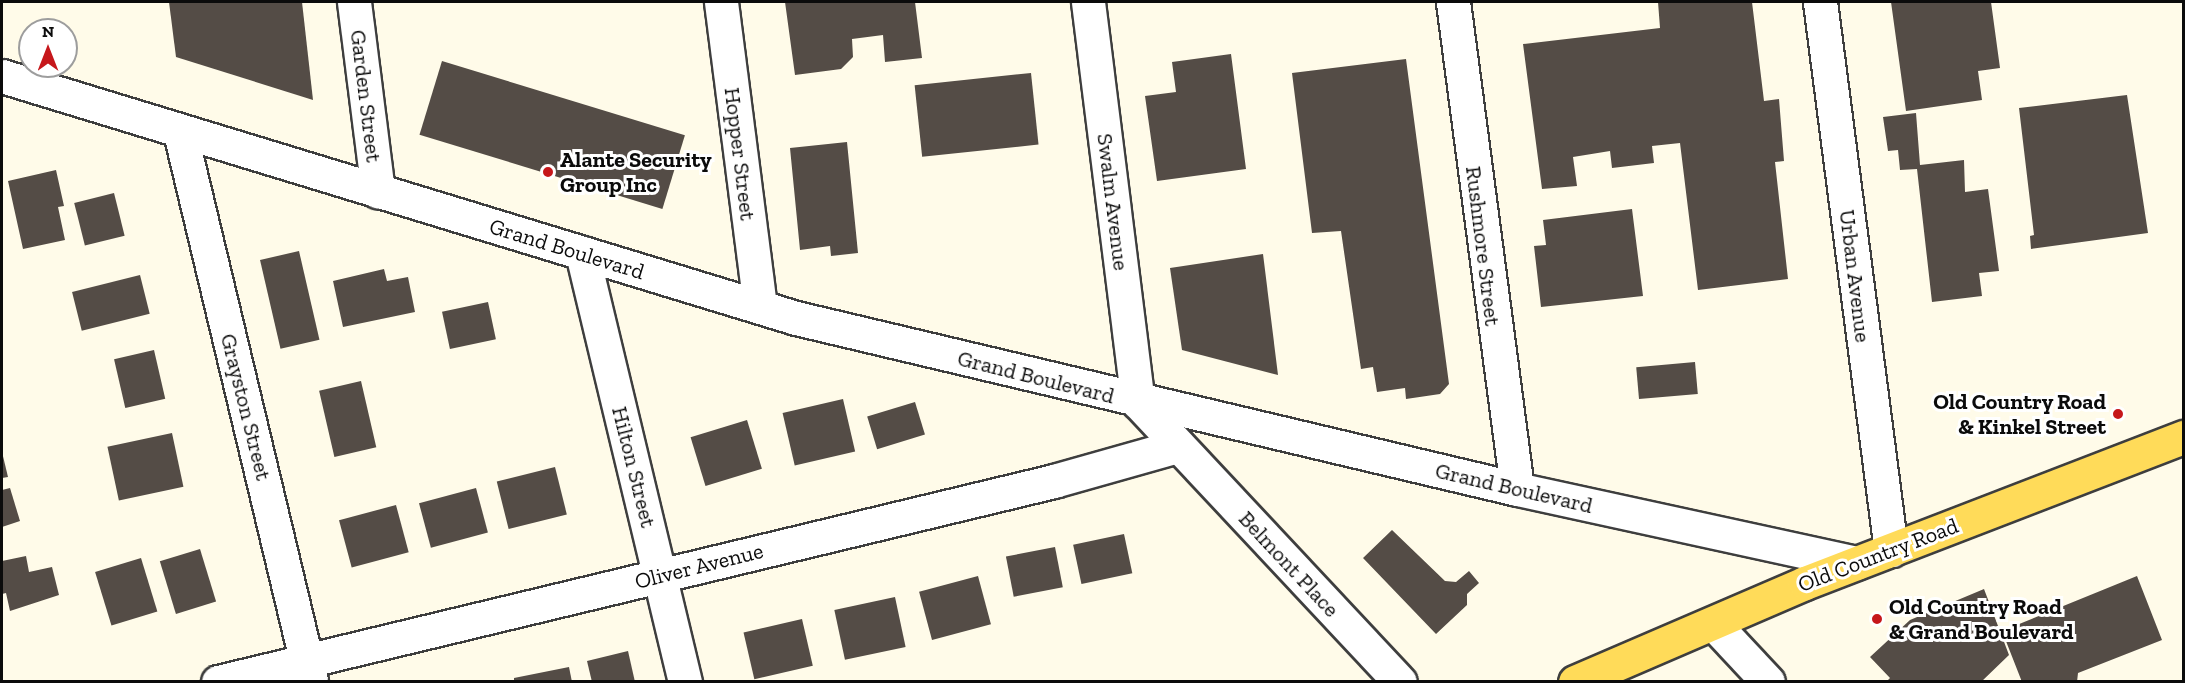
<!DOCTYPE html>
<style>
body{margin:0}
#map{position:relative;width:2185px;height:683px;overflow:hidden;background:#fffbe9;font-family:"Zilla Slab",serif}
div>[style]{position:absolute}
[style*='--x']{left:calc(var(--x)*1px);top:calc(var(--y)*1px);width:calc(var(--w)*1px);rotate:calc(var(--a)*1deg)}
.building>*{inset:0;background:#544c46;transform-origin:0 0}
.roads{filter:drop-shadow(2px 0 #3e3e3e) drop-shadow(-2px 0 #3e3e3e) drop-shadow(0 2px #3e3e3e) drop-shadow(0 -2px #3e3e3e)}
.minor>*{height:33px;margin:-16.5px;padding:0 16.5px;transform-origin:16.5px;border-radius:16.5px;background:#fff}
.tertiary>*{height:33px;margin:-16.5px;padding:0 16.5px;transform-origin:16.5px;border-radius:16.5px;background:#fff}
.primary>*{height:33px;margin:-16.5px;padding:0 16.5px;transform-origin:16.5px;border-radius:16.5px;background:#ffdb59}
.dots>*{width:16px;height:16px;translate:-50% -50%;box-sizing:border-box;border:3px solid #fff;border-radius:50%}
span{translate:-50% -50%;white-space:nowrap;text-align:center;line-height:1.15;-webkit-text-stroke:6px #fff;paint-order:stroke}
.street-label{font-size:22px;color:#0b0b0b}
.poi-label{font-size:22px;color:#0b0b0b;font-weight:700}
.left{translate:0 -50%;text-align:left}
.right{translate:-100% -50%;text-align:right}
.frame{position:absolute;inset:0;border:3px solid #0b0b0b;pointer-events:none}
.north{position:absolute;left:18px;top:18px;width:60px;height:60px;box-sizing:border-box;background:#fff;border:2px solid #9d9d9d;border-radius:50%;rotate:0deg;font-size:16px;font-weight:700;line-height:24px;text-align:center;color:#0b0b0b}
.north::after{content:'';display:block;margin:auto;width:21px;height:27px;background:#c6171b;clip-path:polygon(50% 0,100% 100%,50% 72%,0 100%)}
</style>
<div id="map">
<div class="building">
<i style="clip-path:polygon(169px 2px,302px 2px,313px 100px,176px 57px)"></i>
<i style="clip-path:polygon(785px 2px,915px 2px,922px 58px,885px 62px,883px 35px,852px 39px,853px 57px,841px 69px,795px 75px)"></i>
<i style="clip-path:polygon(1658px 2px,1752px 2px,1764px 101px,1779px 99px,1784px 161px,1775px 162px,1788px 279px,1698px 290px,1680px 143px,1652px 146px,1654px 163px,1612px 168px,1610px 151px,1573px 157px,1577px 186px,1542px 189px,1523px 44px,1660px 28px)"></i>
<i style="clip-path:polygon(1891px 2px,1991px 2px,2000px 68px,1978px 71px,1982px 100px,1906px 111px)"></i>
<i style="clip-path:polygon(1231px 54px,1246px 169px,1157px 181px,1145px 96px,1176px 92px,1172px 62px)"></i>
<i style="clip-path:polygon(1406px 59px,1449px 384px,1440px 394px,1406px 399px,1405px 388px,1377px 392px,1373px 367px,1361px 369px,1341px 231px,1312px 233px,1292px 73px)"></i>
<i style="left:442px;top:61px;width:254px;height:77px;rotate:17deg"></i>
<i style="left:1031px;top:73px;width:72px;height:117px;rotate:84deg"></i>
<i style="clip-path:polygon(2127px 95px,2148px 233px,2031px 249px,2030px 236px,2034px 235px,2019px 108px)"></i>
<i style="clip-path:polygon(1916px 113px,1920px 165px,1964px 160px,1965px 192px,1988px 189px,1999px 271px,1979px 273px,1982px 296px,1932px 302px,1917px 169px,1900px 170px,1898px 150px,1888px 151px,1883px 117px)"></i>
<i style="clip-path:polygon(847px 142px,858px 253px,831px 256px,830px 246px,800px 250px,790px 148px)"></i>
<i style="clip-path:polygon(56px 170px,64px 206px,58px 207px,65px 240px,23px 249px,8px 181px)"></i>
<i style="left:114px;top:193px;width:44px;height:41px;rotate:76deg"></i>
<i style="clip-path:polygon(1632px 209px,1643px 296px,1541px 307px,1534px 246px,1546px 245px,1543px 220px)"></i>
<i style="left:299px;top:251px;width:91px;height:40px;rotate:77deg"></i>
<i style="clip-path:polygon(1263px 254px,1278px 375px,1182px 350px,1170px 268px)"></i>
<i style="clip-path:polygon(384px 269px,387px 281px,408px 277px,415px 312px,343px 327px,333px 281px)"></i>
<i style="left:140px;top:275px;width:40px;height:70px;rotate:76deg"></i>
<i style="left:488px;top:302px;width:38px;height:47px;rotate:78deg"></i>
<i style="left:154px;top:350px;width:50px;height:41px;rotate:77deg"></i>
<i style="left:1695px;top:362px;width:32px;height:59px;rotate:85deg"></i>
<i style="left:361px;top:381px;width:68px;height:43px;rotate:77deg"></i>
<i style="left:843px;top:399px;width:54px;height:62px;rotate:77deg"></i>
<i style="left:915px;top:402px;width:34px;height:50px;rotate:73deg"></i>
<i style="left:747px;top:420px;width:51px;height:59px;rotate:73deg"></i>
<i style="left:172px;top:433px;width:55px;height:66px;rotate:78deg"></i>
<i style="clip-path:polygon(2px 452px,8px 477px,2px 478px)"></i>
<i style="left:555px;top:467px;width:49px;height:60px;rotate:76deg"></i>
<i style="clip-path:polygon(10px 488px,20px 521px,2px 527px,2px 490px)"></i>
<i style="left:476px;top:488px;width:46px;height:59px;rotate:75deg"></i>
<i style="left:396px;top:505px;width:49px;height:59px;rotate:75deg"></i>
<i style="clip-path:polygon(1392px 530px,1445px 581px,1456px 582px,1469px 571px,1479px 583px,1467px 594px,1467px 605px,1436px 634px,1363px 558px)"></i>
<i style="left:1124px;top:534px;width:40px;height:52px;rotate:78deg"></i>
<i style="left:1055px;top:547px;width:41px;height:50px;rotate:79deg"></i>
<i style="left:200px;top:549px;width:55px;height:42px;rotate:73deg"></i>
<i style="clip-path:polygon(26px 556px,29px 572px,52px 567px,59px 595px,10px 611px,6px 593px,2px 594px,2px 561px)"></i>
<i style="left:141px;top:558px;width:56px;height:48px;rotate:73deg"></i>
<i style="left:978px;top:576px;width:50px;height:61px;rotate:75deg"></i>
<i style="clip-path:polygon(2137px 576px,2162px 640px,2078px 673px,2077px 682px,2022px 682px,2002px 631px)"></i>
<i style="clip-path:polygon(1984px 589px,2009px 655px,1981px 682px,1886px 682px,1890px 678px,1870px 657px,1910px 620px)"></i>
<i style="left:895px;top:597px;width:51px;height:62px;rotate:78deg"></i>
<i style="left:802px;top:619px;width:48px;height:60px;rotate:77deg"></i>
<i style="clip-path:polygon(628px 651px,635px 682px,592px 682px,587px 661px)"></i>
<i style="clip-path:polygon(569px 667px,572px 682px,514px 682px,514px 678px)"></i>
</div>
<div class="roads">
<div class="minor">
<i style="--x:354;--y:2;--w:191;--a:82.8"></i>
<i style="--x:721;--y:2;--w:306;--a:82.7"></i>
<i style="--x:1088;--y:2;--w:403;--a:82.9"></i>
<i style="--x:1138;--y:402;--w:383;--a:46.9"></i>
<i style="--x:1453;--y:2;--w:491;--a:82.5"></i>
<i style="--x:180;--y:132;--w:563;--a:76.56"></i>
<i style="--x:582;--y:253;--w:441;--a:76.5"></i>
<i style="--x:1714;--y:624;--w:79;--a:47"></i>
<i style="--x:218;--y:682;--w:860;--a:-13.52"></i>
<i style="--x:1054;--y:481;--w:129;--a:-15.8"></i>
</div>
<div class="tertiary">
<i style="--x:1820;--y:2;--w:553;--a:82.62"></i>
<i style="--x:2;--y:76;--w:830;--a:16.95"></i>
<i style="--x:796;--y:318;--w:741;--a:13.34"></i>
<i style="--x:1517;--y:489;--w:347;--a:12.3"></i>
</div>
<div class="primary">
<i style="--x:1575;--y:682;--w:250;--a:-23.3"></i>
<i style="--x:1805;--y:583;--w:406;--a:-21.1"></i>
</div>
</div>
<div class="dots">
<i style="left:548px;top:172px;background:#c6171b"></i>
<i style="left:2118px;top:414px;background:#c6171b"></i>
<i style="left:1877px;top:619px;background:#c6171b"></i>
</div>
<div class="street-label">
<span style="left:366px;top:96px;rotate:83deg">Garden Street</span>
<span style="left:740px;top:154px;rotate:83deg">Hopper Street</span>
<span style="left:1113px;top:202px;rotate:83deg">Swalm Avenue</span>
<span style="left:1483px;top:246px;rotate:83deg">Rushmore Street</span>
<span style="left:567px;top:249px;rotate:17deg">Grand Boulevard</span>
<span style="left:1855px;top:276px;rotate:83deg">Urban Avenue</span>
<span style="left:1036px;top:377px;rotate:14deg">Grand Boulevard</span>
<span style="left:246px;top:407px;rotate:76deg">Grayston Street</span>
<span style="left:634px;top:467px;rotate:76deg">Hilton Street</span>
<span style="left:1514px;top:488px;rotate:13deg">Grand Boulevard</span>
<span style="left:1878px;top:555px;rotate:-21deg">Old Country Road</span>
<span style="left:1289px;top:564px;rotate:47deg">Belmont Place</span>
<span style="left:699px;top:566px;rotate:-14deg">Oliver Avenue</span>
</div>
<div class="poi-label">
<span class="left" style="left:560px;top:172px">Alante Security<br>Group Inc</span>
<span class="right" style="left:2106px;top:414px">Old Country Road<br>&amp; Kinkel Street</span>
<span class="left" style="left:1889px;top:619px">Old Country Road<br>&amp; Grand Boulevard</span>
</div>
<div class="frame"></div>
<div class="north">N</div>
</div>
